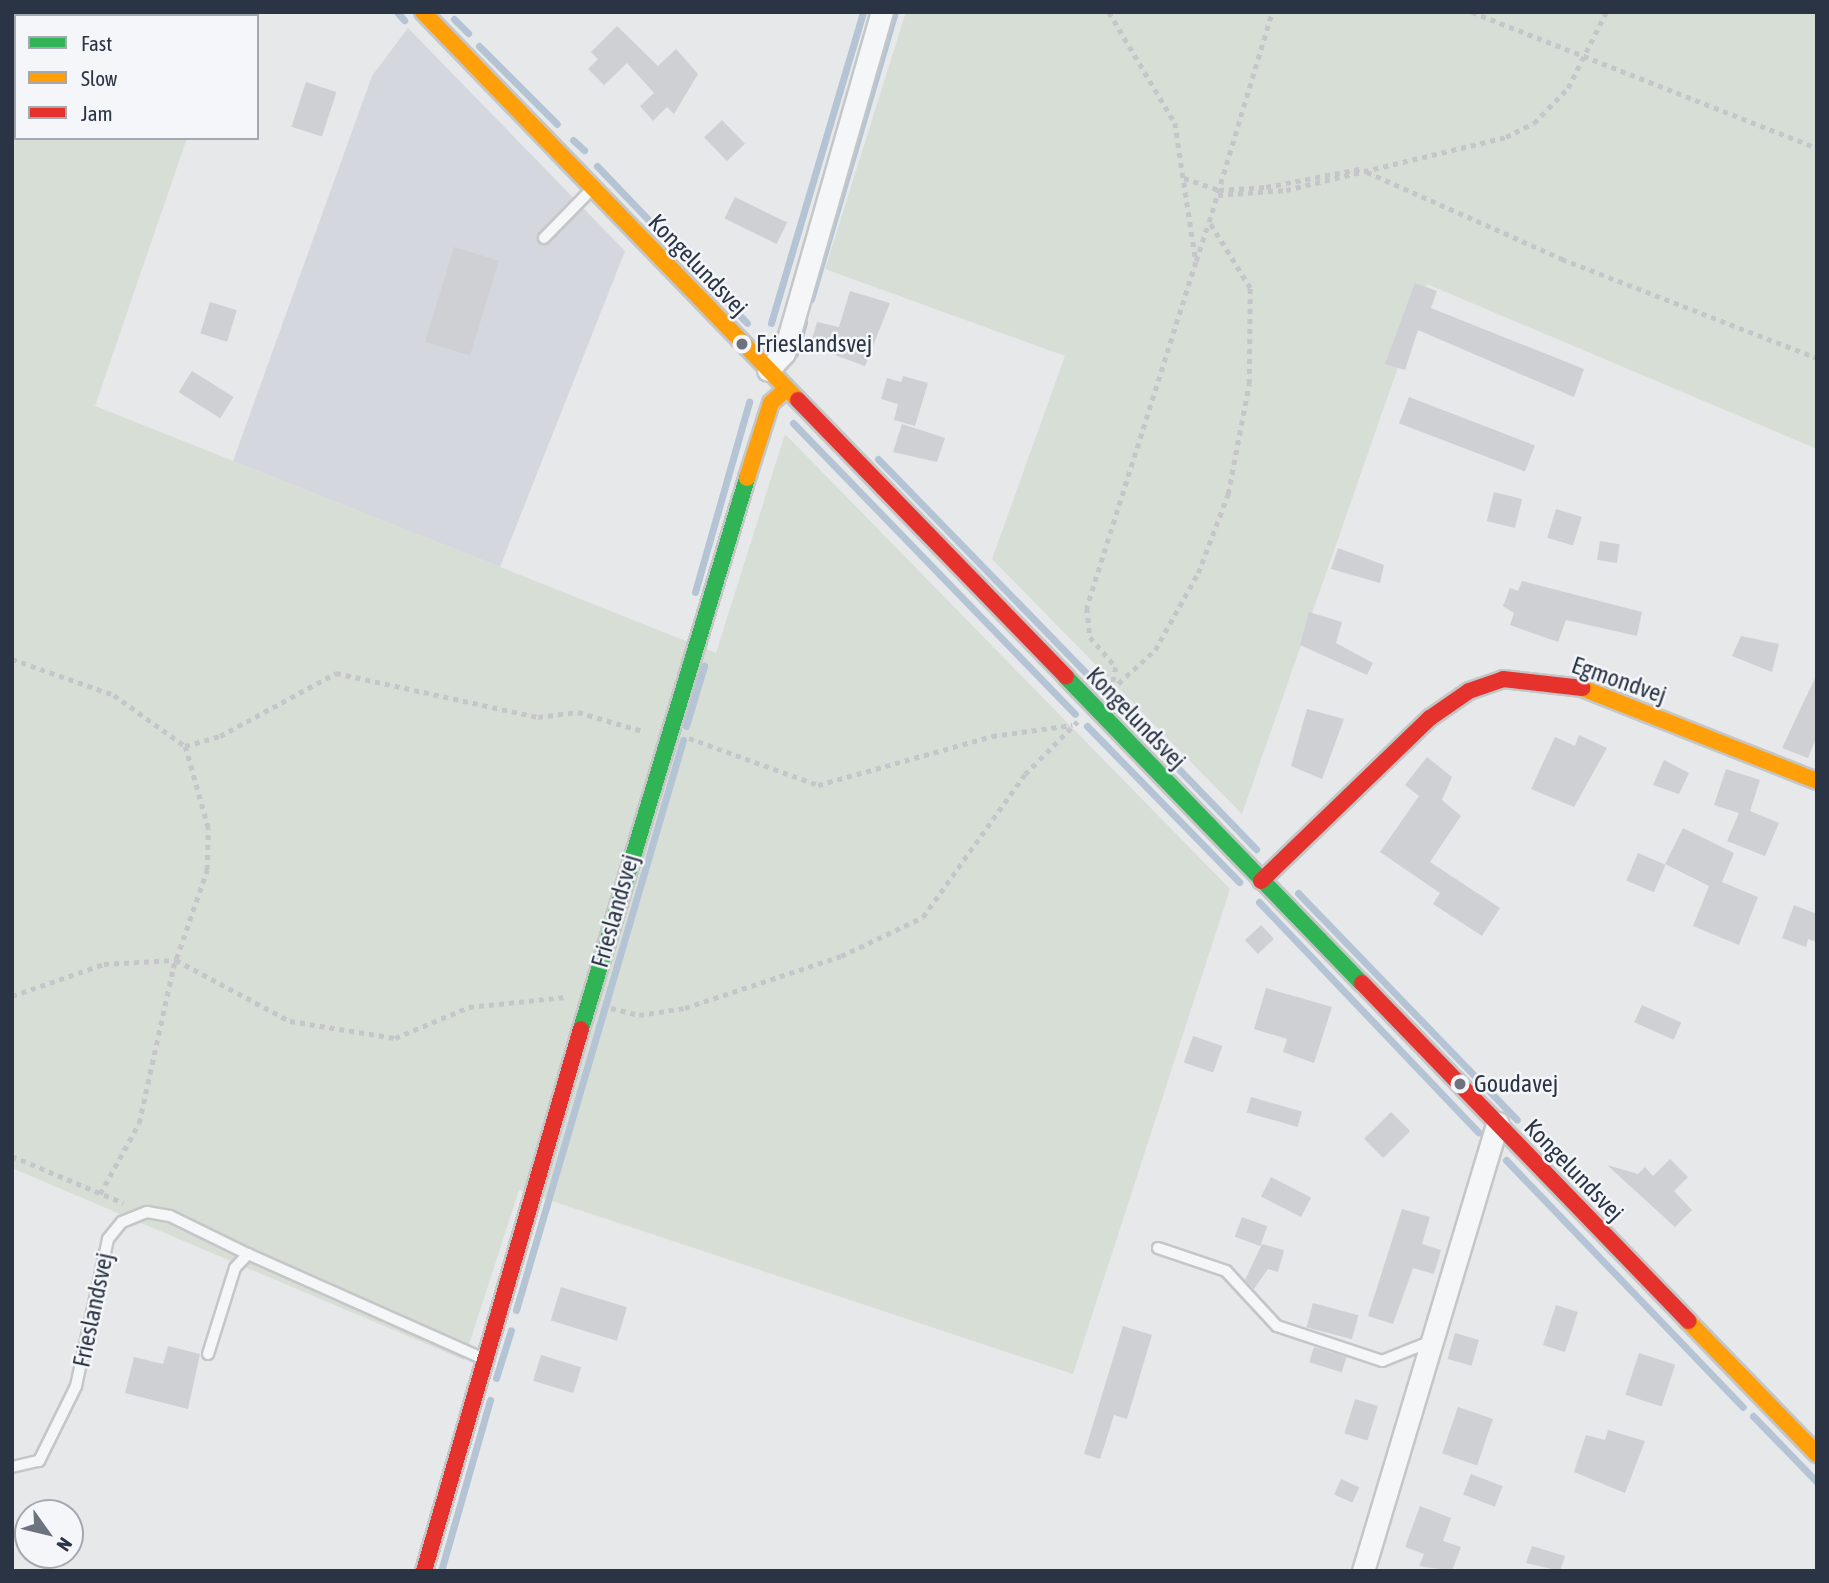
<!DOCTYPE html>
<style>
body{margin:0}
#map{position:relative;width:1829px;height:1583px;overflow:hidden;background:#e6e8ea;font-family:"Asap Condensed",sans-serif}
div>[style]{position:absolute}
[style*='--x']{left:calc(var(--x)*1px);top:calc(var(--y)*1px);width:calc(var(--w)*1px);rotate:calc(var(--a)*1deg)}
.built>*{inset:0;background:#d4d7dd}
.green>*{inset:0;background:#d6ded6}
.stream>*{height:7px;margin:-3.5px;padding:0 3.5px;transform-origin:3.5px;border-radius:3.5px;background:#b4c4d5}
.building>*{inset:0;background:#ced0d3;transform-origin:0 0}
.path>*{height:4.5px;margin-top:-2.25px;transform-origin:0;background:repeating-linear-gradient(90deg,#c5c6ca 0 5px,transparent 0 10px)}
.roads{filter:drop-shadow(2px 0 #c4c6c8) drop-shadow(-2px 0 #c4c6c8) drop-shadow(0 2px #c4c6c8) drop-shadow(0 -2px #c4c6c8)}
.lane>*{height:10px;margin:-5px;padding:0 5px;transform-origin:5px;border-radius:5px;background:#f5f6f7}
.street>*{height:21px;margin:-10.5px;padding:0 10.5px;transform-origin:10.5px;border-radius:10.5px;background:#f5f6f7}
.fast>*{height:16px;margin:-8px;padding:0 8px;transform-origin:8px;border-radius:8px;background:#30b455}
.slow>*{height:16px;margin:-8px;padding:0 8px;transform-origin:8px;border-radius:8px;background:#ff9f0a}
.jam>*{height:16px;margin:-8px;padding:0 8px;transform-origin:8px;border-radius:8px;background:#e5322d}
.dots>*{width:19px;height:19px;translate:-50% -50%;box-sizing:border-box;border:4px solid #f4f6f9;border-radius:50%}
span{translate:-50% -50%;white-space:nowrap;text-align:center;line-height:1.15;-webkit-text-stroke:5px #f4f6f9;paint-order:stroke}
.street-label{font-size:24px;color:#2b3445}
.poi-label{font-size:24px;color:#2b3445}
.left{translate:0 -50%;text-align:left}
.frame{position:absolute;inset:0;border:14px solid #2b3445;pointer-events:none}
.legend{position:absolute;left:14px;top:14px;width:245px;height:126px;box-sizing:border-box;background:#f4f6f9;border:2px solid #a4a8b1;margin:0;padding:9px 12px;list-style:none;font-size:21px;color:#2b3445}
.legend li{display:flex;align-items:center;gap:14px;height:35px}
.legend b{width:35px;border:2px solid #a4a8b1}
.north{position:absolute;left:14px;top:1499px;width:70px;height:70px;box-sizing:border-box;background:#f4f6f9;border:2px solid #a4a8b1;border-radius:50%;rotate:124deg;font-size:19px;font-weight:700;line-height:28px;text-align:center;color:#2b3445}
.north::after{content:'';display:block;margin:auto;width:24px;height:32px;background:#6c737f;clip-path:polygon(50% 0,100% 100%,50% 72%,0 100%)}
</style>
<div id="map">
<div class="built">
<i style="clip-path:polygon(408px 28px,625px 251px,500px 567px,233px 461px,372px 76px)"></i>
</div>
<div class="green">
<i style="clip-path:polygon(12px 12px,94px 12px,16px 16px,16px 138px,187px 138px,95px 406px,716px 653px,785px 434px,1230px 889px,1073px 1374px,519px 1190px,464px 1360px,12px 1168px)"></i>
<i style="clip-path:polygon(906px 12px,1817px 12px,1817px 449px,1427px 284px,1242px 814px,992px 559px,1065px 356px,825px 269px)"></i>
</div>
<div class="stream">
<i style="--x:397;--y:12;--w:11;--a:49"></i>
<i style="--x:454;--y:19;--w:20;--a:45"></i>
<i style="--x:479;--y:46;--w:110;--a:45"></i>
<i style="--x:573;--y:140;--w:15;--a:42"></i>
<i style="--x:597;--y:166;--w:217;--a:46.3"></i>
<i style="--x:811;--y:299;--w:299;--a:-73.7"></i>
<i style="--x:771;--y:323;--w:324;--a:-73.5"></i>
<i style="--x:795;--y:354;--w:33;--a:-74"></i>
<i style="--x:793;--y:423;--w:405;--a:45.9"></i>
<i style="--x:878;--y:459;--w:318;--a:45.8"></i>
<i style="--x:695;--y:592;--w:198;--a:-74.1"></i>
<i style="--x:1113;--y:701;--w:206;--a:46"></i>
<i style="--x:686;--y:726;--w:63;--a:-73.3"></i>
<i style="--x:1087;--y:726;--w:218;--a:45.7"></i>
<i style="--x:1298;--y:893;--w:315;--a:46"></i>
<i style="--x:1259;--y:902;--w:318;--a:46.4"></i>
<i style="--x:1506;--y:1160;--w:342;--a:46.2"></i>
<i style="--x:516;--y:1310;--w:594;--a:-73.67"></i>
<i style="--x:496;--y:1378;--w:50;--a:-72.6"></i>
<i style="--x:1753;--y:1416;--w:92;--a:45.9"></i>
<i style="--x:441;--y:1571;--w:178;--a:-74"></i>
</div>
<div class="building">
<i style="clip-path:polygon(617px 26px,658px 66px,676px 49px,698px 74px,674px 114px,667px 107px,653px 121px,640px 106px,654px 93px,627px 63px,604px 85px,588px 69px,598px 59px,591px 52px)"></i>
<i style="left:306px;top:82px;width:32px;height:47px;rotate:18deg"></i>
<i style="left:722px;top:120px;width:33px;height:25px;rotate:46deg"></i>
<i style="left:735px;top:197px;width:58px;height:24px;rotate:26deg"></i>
<i style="left:454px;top:247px;width:47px;height:99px;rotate:17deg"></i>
<i style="clip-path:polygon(1415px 283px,1437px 291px,1431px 308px,1584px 369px,1574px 397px,1418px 330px,1405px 370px,1385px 364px)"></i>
<i style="clip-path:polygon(850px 291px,890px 303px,865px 366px,810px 346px,817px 322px,839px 327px)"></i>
<i style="left:210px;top:302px;width:28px;height:33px;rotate:17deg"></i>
<i style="left:192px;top:371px;width:49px;height:25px;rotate:32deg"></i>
<i style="clip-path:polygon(903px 376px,928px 383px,915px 426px,894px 420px,898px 404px,881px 399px,887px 378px,901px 382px)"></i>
<i style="left:1409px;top:397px;width:135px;height:28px;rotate:21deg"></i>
<i style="clip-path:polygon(902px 424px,945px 438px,937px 462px,893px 452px)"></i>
<i style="left:1494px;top:492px;width:29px;height:30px;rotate:14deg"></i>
<i style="left:1556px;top:509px;width:27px;height:30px;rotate:17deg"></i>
<i style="left:1600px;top:541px;width:20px;height:19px;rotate:9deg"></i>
<i style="clip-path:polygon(1338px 548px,1384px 565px,1380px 583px,1331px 569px)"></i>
<i style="clip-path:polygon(1522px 581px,1642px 612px,1637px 636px,1566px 620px,1558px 642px,1510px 625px,1514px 613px,1503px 606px,1510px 588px,1518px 591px)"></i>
<i style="clip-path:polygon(1309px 612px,1342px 622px,1336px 643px,1373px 663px,1367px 675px,1300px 645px)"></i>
<i style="clip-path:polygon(1741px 636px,1779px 644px,1772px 672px,1732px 656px)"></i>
<i style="clip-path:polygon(1816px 676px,1817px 736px,1808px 758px,1782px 748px)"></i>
<i style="clip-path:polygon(1307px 709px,1344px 719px,1322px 779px,1291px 766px)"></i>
<i style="clip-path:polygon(1579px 735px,1607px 748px,1574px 807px,1531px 789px,1555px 737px,1575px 746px)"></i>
<i style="clip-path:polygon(1427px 757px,1452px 777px,1442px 800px,1461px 816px,1430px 862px,1500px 908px,1482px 936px,1433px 904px,1440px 893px,1380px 852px,1419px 796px,1405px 785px)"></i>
<i style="clip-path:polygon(1664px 760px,1689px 773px,1679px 794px,1653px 785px)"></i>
<i style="clip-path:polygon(1726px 769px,1760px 780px,1750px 811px,1779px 823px,1765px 856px,1727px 841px,1739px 813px,1714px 805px)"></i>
<i style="clip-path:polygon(1683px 828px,1734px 853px,1722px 882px,1758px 897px,1739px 945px,1693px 926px,1709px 886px,1665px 864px)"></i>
<i style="left:1638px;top:853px;width:30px;height:30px;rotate:23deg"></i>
<i style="clip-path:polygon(1794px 905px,1817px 914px,1817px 942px,1808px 939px,1806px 947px,1782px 938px)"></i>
<i style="left:1261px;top:925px;width:19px;height:22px;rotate:47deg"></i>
<i style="clip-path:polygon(1266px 988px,1332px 1007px,1314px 1063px,1283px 1052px,1287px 1039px,1254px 1029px)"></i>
<i style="left:1642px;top:1005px;width:43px;height:19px;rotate:24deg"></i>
<i style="left:1193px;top:1036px;width:31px;height:28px;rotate:19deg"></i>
<i style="left:1251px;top:1097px;width:53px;height:16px;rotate:16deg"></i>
<i style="left:1391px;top:1112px;width:27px;height:38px;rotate:45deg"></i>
<i style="clip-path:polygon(1670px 1159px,1688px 1177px,1674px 1191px,1692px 1210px,1675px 1227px,1607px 1165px,1638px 1174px,1645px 1167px,1653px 1176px)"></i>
<i style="left:1271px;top:1177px;width:45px;height:22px;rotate:27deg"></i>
<i style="clip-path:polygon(1402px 1209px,1430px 1217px,1422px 1244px,1441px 1250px,1434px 1274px,1413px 1268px,1393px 1324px,1368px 1316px)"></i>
<i style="left:1242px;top:1217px;width:27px;height:21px;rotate:20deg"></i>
<i style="clip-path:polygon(1262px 1244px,1284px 1250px,1278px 1272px,1268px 1269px,1254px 1289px,1245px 1280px)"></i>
<i style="left:561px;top:1287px;width:69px;height:35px;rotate:17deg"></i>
<i style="left:1313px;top:1303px;width:47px;height:25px;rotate:15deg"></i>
<i style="left:1556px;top:1305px;width:23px;height:42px;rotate:18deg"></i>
<i style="clip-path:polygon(1123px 1326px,1152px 1335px,1127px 1419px,1114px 1415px,1100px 1459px,1084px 1454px)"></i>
<i style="left:1455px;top:1333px;width:25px;height:27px;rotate:16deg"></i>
<i style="clip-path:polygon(168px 1346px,200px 1354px,188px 1409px,125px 1393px,134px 1357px,163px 1364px)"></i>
<i style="left:1314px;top:1347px;width:34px;height:16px;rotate:17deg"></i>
<i style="left:1639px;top:1353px;width:38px;height:44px;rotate:18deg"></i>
<i style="left:541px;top:1355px;width:42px;height:27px;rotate:17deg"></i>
<i style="left:1355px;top:1399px;width:24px;height:36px;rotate:17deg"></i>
<i style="left:1458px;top:1407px;width:37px;height:49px;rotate:19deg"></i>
<i style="clip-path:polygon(1608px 1430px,1645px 1441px,1625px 1493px,1574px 1472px,1586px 1435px,1605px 1440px)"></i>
<i style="left:1471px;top:1474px;width:34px;height:22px;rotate:21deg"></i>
<i style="left:1341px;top:1479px;width:20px;height:17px;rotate:24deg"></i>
<i style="clip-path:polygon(1420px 1506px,1451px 1518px,1443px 1541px,1461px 1547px,1452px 1571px,1419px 1566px,1424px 1554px,1405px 1547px)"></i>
<i style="clip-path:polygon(1532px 1546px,1565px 1556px,1560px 1571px,1526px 1563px)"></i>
</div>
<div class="path">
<i style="--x:1109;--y:12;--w:129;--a:59.3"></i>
<i style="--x:1175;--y:123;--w:141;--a:81.4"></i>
<i style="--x:1196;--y:262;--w:363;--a:107.5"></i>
<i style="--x:1087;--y:608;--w:29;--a:84"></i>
<i style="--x:1090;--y:637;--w:40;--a:49"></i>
<i style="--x:1116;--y:667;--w:21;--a:101"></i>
<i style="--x:1472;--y:12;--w:371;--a:21.5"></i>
<i style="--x:1367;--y:172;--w:214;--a:24"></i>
<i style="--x:1562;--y:259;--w:274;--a:21.2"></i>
<i style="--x:1184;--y:178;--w:37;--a:19"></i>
<i style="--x:1219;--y:190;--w:47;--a:-3.7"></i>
<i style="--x:1266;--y:187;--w:100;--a:-11"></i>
<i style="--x:1218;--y:195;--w:68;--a:-4.2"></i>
<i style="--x:1286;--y:190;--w:226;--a:-13.5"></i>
<i style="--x:1506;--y:137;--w:31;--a:-27"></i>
<i style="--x:1534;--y:123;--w:49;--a:-45.8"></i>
<i style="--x:1568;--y:88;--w:85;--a:-63.4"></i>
<i style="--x:1196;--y:261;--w:40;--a:-72"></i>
<i style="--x:12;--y:659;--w:108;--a:19.4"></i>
<i style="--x:114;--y:695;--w:87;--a:35.7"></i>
<i style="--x:185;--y:746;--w:36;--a:-16"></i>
<i style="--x:220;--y:736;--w:132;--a:-28.5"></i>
<i style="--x:336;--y:673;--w:207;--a:12.3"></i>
<i style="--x:538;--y:717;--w:40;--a:-7.1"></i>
<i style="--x:578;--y:712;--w:67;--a:16.5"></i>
<i style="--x:1111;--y:690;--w:59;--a:-42.3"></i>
<i style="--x:1155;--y:650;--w:88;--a:-60.8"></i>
<i style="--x:1198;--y:573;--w:85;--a:-69.2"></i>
<i style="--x:1228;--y:494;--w:112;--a:-79.2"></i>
<i style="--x:1249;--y:384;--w:96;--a:-89.4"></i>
<i style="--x:1250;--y:288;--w:78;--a:-121.8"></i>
<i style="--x:1209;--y:222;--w:219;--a:-73.3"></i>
<i style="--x:689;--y:738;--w:137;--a:20"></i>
<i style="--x:818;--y:785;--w:181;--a:-15.7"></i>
<i style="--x:992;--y:736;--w:81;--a:-7.8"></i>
<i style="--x:12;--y:996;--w:97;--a:-19.2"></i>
<i style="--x:104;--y:964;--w:72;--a:-3.2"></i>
<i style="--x:176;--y:960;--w:129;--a:28.2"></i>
<i style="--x:290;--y:1021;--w:106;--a:9.2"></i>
<i style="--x:395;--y:1038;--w:80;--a:-22.7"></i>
<i style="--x:469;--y:1007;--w:97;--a:-5.9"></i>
<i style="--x:611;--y:1008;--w:29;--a:14"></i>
<i style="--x:639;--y:1015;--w:47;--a:-8.7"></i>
<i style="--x:685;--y:1008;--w:164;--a:-18.4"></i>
<i style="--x:841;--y:956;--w:91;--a:-25.4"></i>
<i style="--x:923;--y:917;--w:176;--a:-54.5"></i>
<i style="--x:1025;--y:774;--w:74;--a:-45"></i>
<i style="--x:12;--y:1156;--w:121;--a:22.8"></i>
<i style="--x:100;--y:1194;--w:81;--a:-61.2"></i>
<i style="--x:139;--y:1123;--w:159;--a:-77.6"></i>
<i style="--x:173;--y:968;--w:104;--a:-70.9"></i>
<i style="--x:207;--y:870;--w:42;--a:-88.6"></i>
<i style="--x:208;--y:828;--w:85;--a:-105.7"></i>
</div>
<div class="roads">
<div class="lane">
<i style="--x:544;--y:238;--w:67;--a:-45.6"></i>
<i style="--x:1158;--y:1248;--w:72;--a:18.7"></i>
<i style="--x:1226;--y:1271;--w:75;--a:47.2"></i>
<i style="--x:1277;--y:1326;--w:111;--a:18.4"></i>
<i style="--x:1382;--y:1361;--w:54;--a:-21.8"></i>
<i style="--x:248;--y:1254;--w:256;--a:24"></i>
<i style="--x:12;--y:1467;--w:28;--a:-13"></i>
<i style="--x:39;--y:1461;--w:84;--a:-63.7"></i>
<i style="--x:76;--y:1386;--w:150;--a:-77.7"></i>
<i style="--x:108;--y:1239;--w:22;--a:-51"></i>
<i style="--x:122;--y:1222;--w:27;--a:-22"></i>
<i style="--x:147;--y:1212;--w:23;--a:10"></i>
<i style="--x:170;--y:1216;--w:87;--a:26"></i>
<i style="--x:248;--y:1254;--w:19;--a:133"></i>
<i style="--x:235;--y:1268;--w:90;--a:107.4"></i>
</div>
<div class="street">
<i style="--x:768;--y:370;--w:23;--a:-47"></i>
<i style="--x:784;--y:353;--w:355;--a:-74"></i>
<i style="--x:1363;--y:1571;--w:468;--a:-73.3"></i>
</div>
<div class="fast">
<i style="--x:1066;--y:677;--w:426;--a:46"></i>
<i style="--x:581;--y:1029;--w:575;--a:-73.23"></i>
</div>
<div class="slow">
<i style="--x:423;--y:12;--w:540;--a:45.98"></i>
<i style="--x:747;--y:478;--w:79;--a:-72.3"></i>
<i style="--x:771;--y:403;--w:21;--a:-43"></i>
<i style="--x:1582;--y:688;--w:253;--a:21.6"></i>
<i style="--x:1688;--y:1321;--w:185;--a:45.9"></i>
</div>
<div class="jam">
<i style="--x:798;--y:400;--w:385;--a:45.9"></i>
<i style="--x:1261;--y:881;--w:235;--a:-44"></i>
<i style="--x:1430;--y:718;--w:47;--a:-34.7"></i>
<i style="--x:1469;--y:691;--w:36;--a:-19"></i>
<i style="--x:1503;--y:679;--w:80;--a:6.5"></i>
<i style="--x:1362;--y:983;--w:470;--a:46"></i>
<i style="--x:424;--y:1571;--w:564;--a:-73.85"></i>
</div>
</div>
<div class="dots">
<i style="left:742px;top:344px;background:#6c737f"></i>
<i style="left:1460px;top:1084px;background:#6c737f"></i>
</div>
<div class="street-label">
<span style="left:698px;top:265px;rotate:46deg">Kongelundsvej</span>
<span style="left:1619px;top:680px;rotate:19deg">Egmondvej</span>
<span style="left:1136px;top:718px;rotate:46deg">Kongelundsvej</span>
<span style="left:615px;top:911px;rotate:-74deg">Frieslandsvej</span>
<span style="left:1574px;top:1170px;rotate:46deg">Kongelundsvej</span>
<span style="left:93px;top:1310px;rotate:-78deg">Frieslandsvej</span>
</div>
<div class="poi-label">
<span class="left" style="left:756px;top:344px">Frieslandsvej</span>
<span class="left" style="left:1474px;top:1084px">Goudavej</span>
</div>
<div class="frame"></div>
<ul class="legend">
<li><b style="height:9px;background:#30b455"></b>Fast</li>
<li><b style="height:9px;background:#ff9f0a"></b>Slow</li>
<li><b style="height:9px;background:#e5322d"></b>Jam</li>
</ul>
<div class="north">N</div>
</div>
